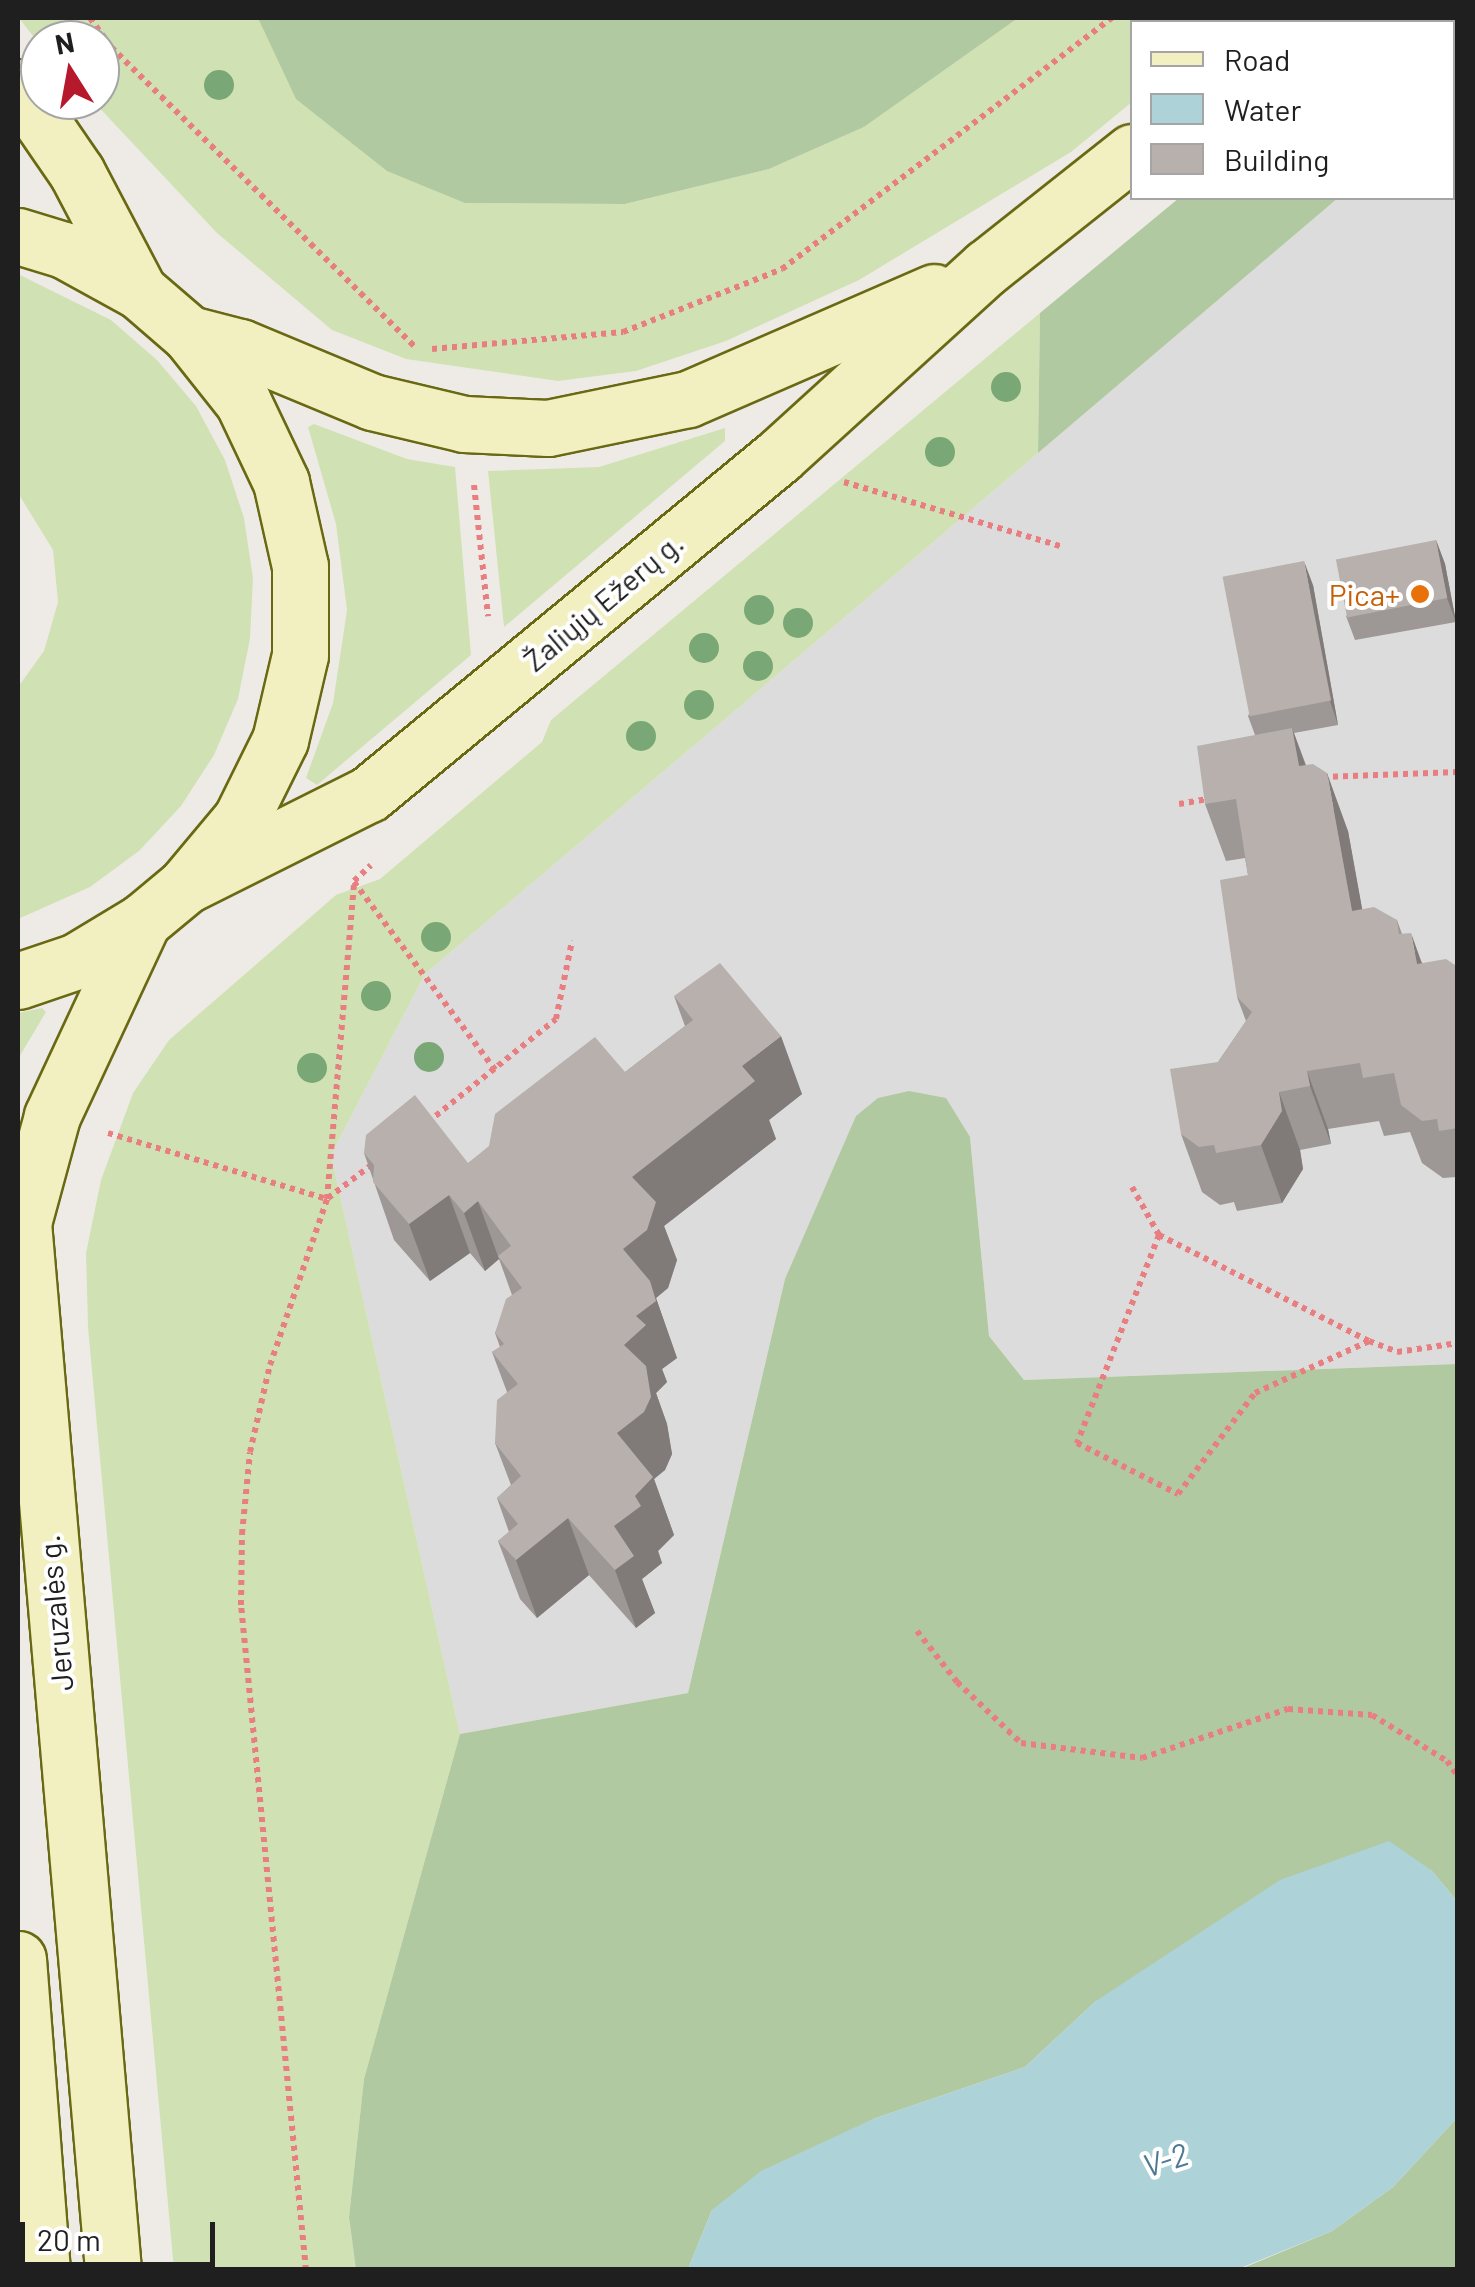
<!DOCTYPE html>
<meta charset="utf-8">
<style>
body{margin:0}
#map{position:relative;width:1475px;height:2287px;overflow:hidden;background:#eeebe7;font-family:Barlow,sans-serif}
div>[style]{position:absolute}
[style*='--x']{left:calc(var(--x)*1px);top:calc(var(--y)*1px);width:calc(var(--w)*1px);rotate:calc(var(--a)*1deg)}
.residential>*{inset:0;background:#dddcdc}
.grass>*{inset:0;background:#d0e2b3}
.forest>*{inset:0;background:#b1c9a0}
.water>*{inset:0;background:#add2d7}
.path>*{height:6px;margin-top:-3px;transform-origin:0;background:repeating-linear-gradient(90deg,#e87e7f 0 5px,transparent 0 10px)}
.roads{filter:drop-shadow(2px 0 #696913) drop-shadow(-2px 0 #696913) drop-shadow(0 2px #696913) drop-shadow(0 -2px #696913)}
.secondary>*{height:55px;margin:-27.5px;padding:0 27.5px;transform-origin:27.5px;border-radius:27.5px;background:#f2efc1}
.trees>*{width:30px;height:30px;margin:-15px;border-radius:50%;background:#7aa776}
.wall>*{inset:0;background:#9d9795}
.shaded-wall>*{inset:0;background:#807b79}
.building>*{inset:0;background:#b7b0ad;transform-origin:0 0}
.dots>*{width:28px;height:28px;translate:-50% -50%;box-sizing:border-box;border:5px solid #fff;border-radius:50%}
span{translate:-50% -50%;white-space:nowrap;text-align:center;line-height:1.15;-webkit-text-stroke:8px #fff;paint-order:stroke}
.food-label{font-size:30px;color:#c56008}
.right{translate:-100% -50%;text-align:right}
.street-label{font-size:30px;color:#1f1f1f}
.water-label{font-size:32px;color:#507a94;font-style:italic}
.frame{position:absolute;inset:0;border:20px solid #1f1f1f;pointer-events:none}
.legend{position:absolute;left:1130px;top:20px;width:325px;height:180px;box-sizing:border-box;background:#fff;border:2px solid #a5a5a5;margin:0;padding:12px 18px;list-style:none;font-size:30px;color:#1f1f1f}
.legend li{display:flex;align-items:center;gap:20px;height:50px}
.legend b{width:50px;border:2px solid #a5a5a5}
.north{position:absolute;left:20px;top:20px;width:100px;height:100px;box-sizing:border-box;background:#fff;border:2px solid #a5a5a5;border-radius:50%;rotate:349deg;font-size:28px;font-weight:700;line-height:40px;text-align:center;color:#1f1f1f}
.north::after{content:'';display:block;margin:auto;width:35px;height:45px;background:#b5192b;clip-path:polygon(50% 0,100% 100%,50% 72%,0 100%)}
.scale{position:absolute;left:20px;top:2222px;width:195px;height:45px;box-sizing:border-box;border:5px solid #1f1f1f;border-top:0;padding-left:12px;font-size:30px;line-height:35px;white-space:nowrap;color:#1f1f1f;-webkit-text-stroke:8px #fff;paint-order:stroke}
</style>
<div id="map">
<div class="residential">
<i style="clip-path:polygon(1457px 96px,1457px 1364px,1024px 1380px,989px 1336px,970px 1137px,785px 1279px,688px 1693px,460px 1734px,331px 1155px,425px 974px,1338px 198px,1452px 198px)"></i>
</div>
<div class="grass">
<i style="clip-path:polygon(19px 18px,258px 18px,465px 203px,625px 204px,769px 169px,864px 127px,1018px 18px,1236px 18px,1132px 22px,1132px 102px,1071px 152px,859px 280px,726px 341px,636px 371px,558px 381px,406px 359px,332px 330px,217px 233px,92px 100px,100px 100px,100px 40px,40px 45px)"></i>
<i style="clip-path:polygon(18px 274px,111px 320px,157px 360px,196px 406px,225px 460px,244px 518px,253px 578px,250px 639px,238px 699px,214px 755px,181px 806px,139px 851px,90px 887px,18px 919px,18px 687px,44px 651px,58px 602px,53px 550px,18px 493px)"></i>
<i style="clip-path:polygon(1040px 313px,1038px 453px,425px 974px,331px 1155px,460px 1734px,364px 2079px,349px 2217px,356px 2269px,174px 2270px,88px 1327px,86px 1253px,101px 1180px,133px 1093px,169px 1040px,336px 895px,380px 879px,542px 742px,551px 720px)"></i>
<i style="clip-path:polygon(314px 424px,407px 459px,455px 467px,471px 655px,317px 785px,306px 778px,333px 703px,347px 610px,336px 524px,308px 427px)"></i>
<i style="clip-path:polygon(725px 428px,725px 441px,504px 627px,488px 471px,599px 467px)"></i>
<i style="clip-path:polygon(42px 1008px,46px 1012px,18px 1059px,18px 1013px)"></i>
</div>
<div class="forest">
<i style="clip-path:polygon(258px 18px,1018px 18px,864px 127px,769px 169px,625px 204px,465px 203px,387px 171px,296px 99px)"></i>
<i style="clip-path:polygon(1395px 18px,1457px 18px,1453px 100px,1452px 22px,1389px 22px)"></i>
<i style="clip-path:polygon(1179px 198px,1338px 198px,1038px 453px,1040px 313px)"></i>
<i style="clip-path:polygon(909px 1091px,946px 1098px,970px 1137px,989px 1336px,1024px 1380px,1457px 1364px,1457px 1901px,1431px 1870px,1096px 2001px,1025px 2067px,873px 2119px,712px 2210px,688px 2269px,356px 2270px,349px 2217px,364px 2079px,460px 1734px,688px 1693px,785px 1279px,856px 1116px,878px 1098px)"></i>
<i style="clip-path:polygon(1457px 2118px,1457px 2269px,1238px 2270px,1332px 2231px,1393px 2187px)"></i>
</div>
<div class="water">
<i style="clip-path:polygon(1389px 1841px,1431px 1870px,1457px 1901px,1457px 2118px,1393px 2187px,1332px 2231px,1238px 2269px,688px 2269px,712px 2210px,761px 2171px,873px 2119px,1025px 2067px,1096px 2001px,1280px 1880px)"></i>
</div>
<div class="path">
<i style="--x:90;--y:18;--w:36;--a:54"></i>
<i style="--x:111;--y:47;--w:427;--a:44.6"></i>
<i style="--x:432;--y:349;--w:192;--a:-5.1"></i>
<i style="--x:623;--y:332;--w:171;--a:-21.6"></i>
<i style="--x:782;--y:269;--w:415;--a:-37.3"></i>
<i style="--x:844;--y:482;--w:229;--a:16.5"></i>
<i style="--x:474;--y:485;--w:132;--a:83.9"></i>
<i style="--x:1323;--y:777;--w:135;--a:-2.1"></i>
<i style="--x:1179;--y:804;--w:35;--a:-10"></i>
<i style="--x:354;--y:882;--w:235;--a:53.1"></i>
<i style="--x:428;--y:1122;--w:164;--a:-38.8"></i>
<i style="--x:556;--y:1019;--w:80;--a:-78.4"></i>
<i style="--x:108;--y:1133;--w:229;--a:16.8"></i>
<i style="--x:1132;--y:1187;--w:55;--a:60.6"></i>
<i style="--x:1159;--y:1235;--w:235;--a:26.8"></i>
<i style="--x:1369;--y:1341;--w:30;--a:21"></i>
<i style="--x:1397;--y:1352;--w:62;--a:-8.4"></i>
<i style="--x:328;--y:1198;--w:58;--a:-37.3"></i>
<i style="--x:1159;--y:1235;--w:224;--a:111.5"></i>
<i style="--x:1077;--y:1443;--w:113;--a:26.8"></i>
<i style="--x:1178;--y:1494;--w:127;--a:-52.7"></i>
<i style="--x:1255;--y:1393;--w:125;--a:-24.5"></i>
<i style="--x:917;--y:1631;--w:65;--a:51.9"></i>
<i style="--x:957;--y:1682;--w:88;--a:43.6"></i>
<i style="--x:1021;--y:1743;--w:122;--a:7.1"></i>
<i style="--x:1142;--y:1758;--w:154;--a:-18.6"></i>
<i style="--x:1288;--y:1709;--w:84;--a:4.1"></i>
<i style="--x:1372;--y:1715;--w:88;--a:31.5"></i>
<i style="--x:1447;--y:1761;--w:19;--a:54"></i>
<i style="--x:306;--y:2270;--w:668;--a:-95.58"></i>
<i style="--x:241;--y:1605;--w:71;--a:-89.2"></i>
<i style="--x:242;--y:1534;--w:82;--a:-84.4"></i>
<i style="--x:250;--y:1452;--w:89;--a:-77.1"></i>
<i style="--x:270;--y:1365;--w:176;--a:-71"></i>
<i style="--x:327;--y:1199;--w:319;--a:-85.1"></i>
<i style="--x:354;--y:881;--w:23;--a:-43"></i>
</div>
<div class="roads">
<div class="secondary">
<i style="--x:1298;--y:22;--w:7;--a:-34"></i>
<i style="--x:18;--y:87;--w:104;--a:55.5"></i>
<i style="--x:77;--y:173;--w:133;--a:62.3"></i>
<i style="--x:18;--y:236;--w:48;--a:16.9"></i>
<i style="--x:64;--y:250;--w:85;--a:28.7"></i>
<i style="--x:139;--y:291;--w:66;--a:40.7"></i>
<i style="--x:189;--y:334;--w:87;--a:51.5"></i>
<i style="--x:243;--y:402;--w:89;--a:64.6"></i>
<i style="--x:281;--y:482;--w:86;--a:77.3"></i>
<i style="--x:300;--y:566;--w:89;--a:90"></i>
<i style="--x:300;--y:655;--w:87;--a:103.2"></i>
<i style="--x:280;--y:740;--w:88;--a:116.3"></i>
<i style="--x:241;--y:819;--w:87;--a:129.9"></i>
<i style="--x:185;--y:886;--w:55;--a:140.2"></i>
<i style="--x:143;--y:921;--w:77;--a:148.8"></i>
<i style="--x:77;--y:961;--w:62;--a:161.3"></i>
<i style="--x:189;--y:334;--w:53;--a:14.3"></i>
<i style="--x:240;--y:347;--w:143;--a:22.6"></i>
<i style="--x:372;--y:402;--w:95;--a:13.4"></i>
<i style="--x:464;--y:424;--w:84;--a:2.7"></i>
<i style="--x:548;--y:428;--w:143;--a:-11.7"></i>
<i style="--x:688;--y:399;--w:268;--a:-23.5"></i>
<i style="--x:185;--y:886;--w:206;--a:-26.6"></i>
<i style="--x:369;--y:794;--w:531;--a:-39.5"></i>
<i style="--x:779;--y:456;--w:281;--a:-42.3"></i>
<i style="--x:987;--y:267;--w:185;--a:-38.4"></i>
<i style="--x:18;--y:1959;--w:312;--a:85.6"></i>
<i style="--x:113;--y:2270;--w:1051;--a:-94.91"></i>
<i style="--x:23;--y:1223;--w:111;--a:-74.8"></i>
<i style="--x:52;--y:1116;--w:215;--a:-65"></i>
</div>
</div>
<div class="trees">
<i style="left:219px;top:85px"></i>
<i style="left:1006px;top:387px"></i>
<i style="left:940px;top:452px"></i>
<i style="left:759px;top:610px"></i>
<i style="left:798px;top:623px"></i>
<i style="left:704px;top:648px"></i>
<i style="left:758px;top:666px"></i>
<i style="left:699px;top:705px"></i>
<i style="left:641px;top:736px"></i>
<i style="left:436px;top:937px"></i>
<i style="left:376px;top:996px"></i>
<i style="left:429px;top:1057px"></i>
<i style="left:312px;top:1068px"></i>
</div>
<div class="wall">
<i style="clip-path:polygon(1436px 540px,1445px 564px,1456px 622px,1355px 640px,1346px 616px)"></i>
<i style="clip-path:polygon(1313px 585px,1338px 725px,1294px 733px,1306px 765px,1348px 831px,1362px 909px,1397px 920px,1402px 934px,1422px 963px,1458px 967px,1458px 1182px,1456px 1177px,1443px 1178px,1422px 1163px,1410px 1132px,1384px 1136px,1379px 1121px,1328px 1129px,1331px 1144px,1300px 1150px,1303px 1169px,1282px 1203px,1237px 1211px,1234px 1202px,1220px 1205px,1202px 1192px,1181px 1134px,1218px 1062px,1246px 1021px,1237px 997px,1248px 875px,1245px 858px,1226px 861px,1205px 804px,1255px 735px,1248px 716px)"></i>
<i style="clip-path:polygon(674px 996px,802px 1094px,769px 1120px,776px 1139px,664px 1226px,677px 1260px,668px 1288px,656px 1298px,677px 1358px,662px 1369px,667px 1382px,656px 1393px,667px 1424px,672px 1454px,665px 1470px,654px 1479px,674px 1535px,658px 1551px,662px 1563px,642px 1579px,655px 1613px,636px 1628px,589px 1575px,537px 1618px,520px 1599px,498px 1541px,509px 1532px,497px 1498px,511px 1485px,495px 1443px,507px 1392px,492px 1352px,500px 1347px,495px 1333px,512px 1295px,499px 1259px,485px 1271px,470px 1253px,430px 1281px,394px 1240px,364px 1153px,468px 1163px,625px 1072px,685px 1026px)"></i>
</div>
<div class="shaded-wall">
<i style="clip-path:polygon(1436px 540px,1445px 564px,1456px 622px,1447px 598px)"></i>
<i style="clip-path:polygon(1304px 561px,1313px 585px,1338px 725px,1330px 701px)"></i>
<i style="clip-path:polygon(1292px 728px,1313px 786px,1299px 766px)"></i>
<i style="clip-path:polygon(1327px 773px,1348px 831px,1373px 969px,1352px 911px)"></i>
<i style="clip-path:polygon(1411px 933px,1432px 991px,1417px 964px)"></i>
<i style="clip-path:polygon(781px 1036px,802px 1094px,769px 1120px,776px 1139px,664px 1226px,677px 1260px,668px 1288px,656px 1298px,677px 1358px,662px 1369px,667px 1382px,656px 1393px,667px 1424px,672px 1454px,665px 1470px,654px 1479px,674px 1535px,658px 1551px,662px 1563px,642px 1579px,655px 1613px,636px 1628px,615px 1570px,614px 1526px,617px 1433px,624px 1345px,636px 1316px,623px 1249px,632px 1177px,742px 1066px)"></i>
<i style="clip-path:polygon(1307px 1071px,1328px 1129px,1331px 1144px,1310px 1086px)"></i>
<i style="clip-path:polygon(1279px 1092px,1300px 1150px,1303px 1169px,1282px 1203px,1261px 1145px)"></i>
<i style="clip-path:polygon(449px 1195px,470px 1253px,430px 1281px,409px 1224px)"></i>
<i style="clip-path:polygon(478px 1201px,499px 1259px,485px 1271px,464px 1213px)"></i>
<i style="clip-path:polygon(568px 1518px,589px 1575px,537px 1618px,516px 1560px)"></i>
</div>
<div class="building">
<i style="left:1436px;top:540px;width:59px;height:102px;rotate:79deg"></i>
<i style="left:1304px;top:561px;width:142px;height:83px;rotate:79deg"></i>
<i style="clip-path:polygon(1292px 728px,1299px 766px,1313px 764px,1327px 773px,1352px 911px,1374px 907px,1397px 920px,1399px 934px,1411px 933px,1417px 964px,1446px 959px,1458px 967px,1458px 1128px,1439px 1131px,1437px 1119px,1422px 1121px,1401px 1105px,1394px 1073px,1363px 1078px,1360px 1063px,1307px 1071px,1310px 1086px,1279px 1092px,1282px 1111px,1261px 1145px,1216px 1153px,1214px 1145px,1199px 1147px,1181px 1134px,1170px 1069px,1218px 1062px,1252px 1012px,1237px 997px,1220px 880px,1248px 875px,1236px 799px,1205px 804px,1197px 746px)"></i>
<i style="clip-path:polygon(720px 963px,781px 1036px,742px 1066px,755px 1081px,632px 1177px,656px 1202px,647px 1230px,623px 1249px,650px 1281px,656px 1301px,636px 1316px,646px 1325px,624px 1345px,646px 1366px,651px 1397px,644px 1412px,617px 1433px,653px 1477px,635px 1496px,641px 1506px,614px 1526px,634px 1556px,615px 1570px,568px 1518px,516px 1560px,498px 1541px,518px 1524px,497px 1498px,521px 1476px,495px 1443px,497px 1400px,518px 1384px,492px 1352px,504px 1344px,495px 1333px,506px 1299px,522px 1288px,498px 1256px,511px 1246px,478px 1201px,464px 1213px,449px 1195px,409px 1224px,373px 1182px,374px 1165px,364px 1153px,366px 1135px,415px 1095px,468px 1163px,489px 1146px,495px 1114px,595px 1037px,625px 1072px,693px 1020px,674px 996px)"></i>
</div>
<div class="dots">
<i style="left:1420px;top:594px;background:#e8710a"></i>
</div>
<div class="food-label">
<span class="right" style="left:1400px;top:594px">Pica+</span>
</div>
<div class="street-label">
<span style="left:603px;top:601px;rotate:-40deg">Žaliųjų Ežerų g.</span>
<span style="left:55px;top:1613px;rotate:-95deg">Jeruzalės g.</span>
</div>
<div class="water-label">
<span style="left:1165px;top:2159px;rotate:-18deg">V-2</span>
</div>
<div class="frame"></div>
<ul class="legend">
<li><b style="height:12px;background:#f2efc1"></b>Road</li>
<li><b style="height:28px;background:#add2d7"></b>Water</li>
<li><b style="height:28px;background:#b7b0ad"></b>Building</li>
</ul>
<div class="north">N</div>
<div class="scale">20 m</div>
</div>
